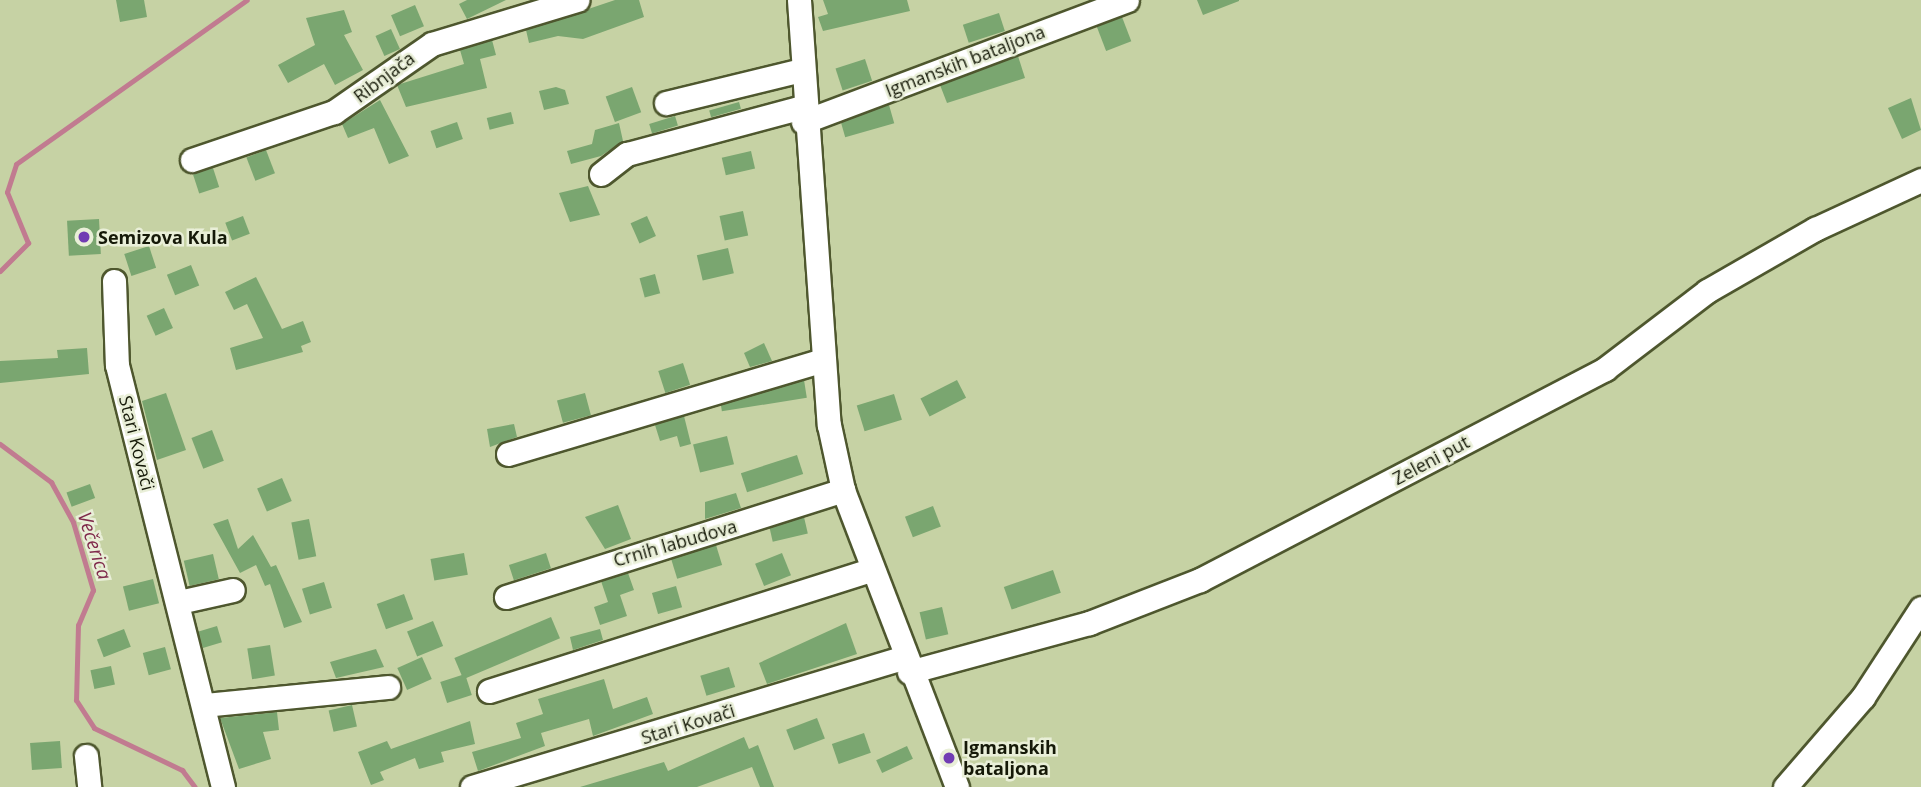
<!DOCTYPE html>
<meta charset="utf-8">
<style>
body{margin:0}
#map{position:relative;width:1921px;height:787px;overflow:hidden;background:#c6d2a4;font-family:"Open Sans",sans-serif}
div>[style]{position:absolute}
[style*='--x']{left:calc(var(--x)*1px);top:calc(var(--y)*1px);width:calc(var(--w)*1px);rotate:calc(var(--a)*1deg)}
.stream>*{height:5px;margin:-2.5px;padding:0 2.5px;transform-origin:2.5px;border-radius:2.5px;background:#c17b90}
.building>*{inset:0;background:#7aa670;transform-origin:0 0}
.roads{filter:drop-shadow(2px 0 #4e572e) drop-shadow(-2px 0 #4e572e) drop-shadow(0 2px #4e572e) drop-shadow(0 -2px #4e572e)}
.minor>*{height:23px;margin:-11.5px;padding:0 11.5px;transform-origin:11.5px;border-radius:11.5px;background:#fff}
.dots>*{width:19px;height:19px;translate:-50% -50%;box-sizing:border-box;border:4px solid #e9efd8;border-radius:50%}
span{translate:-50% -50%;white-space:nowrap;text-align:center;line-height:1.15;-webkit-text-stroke:5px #e9efd8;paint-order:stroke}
.street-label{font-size:18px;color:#151908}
.poi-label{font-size:18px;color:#151908;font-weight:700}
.left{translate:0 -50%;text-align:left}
.water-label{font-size:19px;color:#7f2a4b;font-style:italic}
</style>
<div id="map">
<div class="stream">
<i style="--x:0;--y:271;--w:40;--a:-45"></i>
<i style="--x:28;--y:243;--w:55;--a:-112.4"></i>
<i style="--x:7;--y:192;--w:29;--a:-72"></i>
<i style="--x:16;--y:164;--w:283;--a:-35.4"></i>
<i style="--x:0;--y:444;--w:64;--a:36.7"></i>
<i style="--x:51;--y:482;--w:46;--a:61.2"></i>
<i style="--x:73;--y:522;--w:71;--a:73.6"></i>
<i style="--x:93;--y:590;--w:38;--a:113"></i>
<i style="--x:78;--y:625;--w:75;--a:91.5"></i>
<i style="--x:76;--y:700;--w:33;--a:57"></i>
<i style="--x:94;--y:728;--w:98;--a:25.5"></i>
<i style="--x:182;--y:770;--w:21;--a:53"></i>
</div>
<div class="building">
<i style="clip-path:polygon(116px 0,144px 0,147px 17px,120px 22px)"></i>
<i style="clip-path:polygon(467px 0,506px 0,467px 19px,459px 4px)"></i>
<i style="clip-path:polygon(615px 0,639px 0,644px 17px,583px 39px,558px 36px,529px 43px,526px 30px)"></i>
<i style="clip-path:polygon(823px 0,907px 0,910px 11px,823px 31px,818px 17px,828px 14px)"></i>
<i style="clip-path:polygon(1197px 0,1239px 0,1239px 1px,1203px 15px)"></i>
<i style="left:415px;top:5px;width:23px;height:26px;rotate:67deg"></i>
<i style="clip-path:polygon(344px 10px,352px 32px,344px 35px,363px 70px,335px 85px,324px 64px,288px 83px,278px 65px,315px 45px,306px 18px)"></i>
<i style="left:999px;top:13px;width:19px;height:38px;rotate:72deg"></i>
<i style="left:1122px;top:17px;width:26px;height:27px;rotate:69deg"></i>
<i style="left:391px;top:29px;width:22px;height:17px;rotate:66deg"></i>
<i style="clip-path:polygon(492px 40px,496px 55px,480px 59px,487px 88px,406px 107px,397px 85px,464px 64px,460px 50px)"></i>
<i style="clip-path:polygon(1018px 56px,1025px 78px,947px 103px,940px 85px)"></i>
<i style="left:865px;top:59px;width:23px;height:31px;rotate:72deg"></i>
<i style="clip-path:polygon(556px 87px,565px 90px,569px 104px,544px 110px,539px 91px)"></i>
<i style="left:632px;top:87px;width:27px;height:28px;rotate:70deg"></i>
<i style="clip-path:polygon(1911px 98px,1921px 130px,1902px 139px,1888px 108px)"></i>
<i style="clip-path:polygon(380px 100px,409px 156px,389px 164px,374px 128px,348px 138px,342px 124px)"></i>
<i style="left:739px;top:102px;width:7px;height:31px;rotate:74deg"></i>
<i style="left:889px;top:105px;width:19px;height:51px;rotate:74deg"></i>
<i style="left:511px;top:112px;width:12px;height:25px;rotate:76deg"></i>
<i style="left:675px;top:116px;width:10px;height:27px;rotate:73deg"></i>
<i style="left:457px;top:122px;width:18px;height:28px;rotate:71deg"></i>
<i style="clip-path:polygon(619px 123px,623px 141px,601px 156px,571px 164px,567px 151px,592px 144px,595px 130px)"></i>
<i style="left:266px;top:150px;width:25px;height:21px;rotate:69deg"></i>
<i style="left:751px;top:151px;width:18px;height:30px;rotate:77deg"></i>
<i style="left:213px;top:168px;width:20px;height:21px;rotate:72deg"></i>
<i style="clip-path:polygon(588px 186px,600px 215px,570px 222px,559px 193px)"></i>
<i style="left:743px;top:211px;width:25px;height:24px;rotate:78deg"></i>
<i style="left:243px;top:216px;width:19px;height:19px;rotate:69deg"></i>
<i style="left:647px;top:216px;width:22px;height:18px;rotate:66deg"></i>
<i style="left:99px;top:219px;width:35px;height:32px;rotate:87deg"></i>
<i style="left:149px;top:246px;width:23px;height:26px;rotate:72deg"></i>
<i style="left:728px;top:248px;width:26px;height:32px;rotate:77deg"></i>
<i style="left:191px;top:265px;width:22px;height:26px;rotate:68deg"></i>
<i style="left:655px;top:274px;width:20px;height:16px;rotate:75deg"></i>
<i style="clip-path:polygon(256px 277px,282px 329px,303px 321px,311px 342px,301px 346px,303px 352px,236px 370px,230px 348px,263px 338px,247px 304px,234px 310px,225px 292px)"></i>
<i style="left:164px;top:308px;width:22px;height:19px;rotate:66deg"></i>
<i style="clip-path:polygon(764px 343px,772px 361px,750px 367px,744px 353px)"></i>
<i style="clip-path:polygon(87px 348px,89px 374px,0 383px,0 361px,58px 358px,57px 350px)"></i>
<i style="left:683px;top:363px;width:23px;height:26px;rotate:72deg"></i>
<i style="left:804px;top:380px;width:18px;height:86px;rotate:81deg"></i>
<i style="left:957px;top:380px;width:20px;height:41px;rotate:63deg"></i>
<i style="clip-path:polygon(166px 393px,186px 450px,157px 460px,142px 401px)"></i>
<i style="left:585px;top:393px;width:23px;height:29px;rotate:75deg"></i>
<i style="left:894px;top:394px;width:27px;height:39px;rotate:73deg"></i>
<i style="clip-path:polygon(684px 416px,691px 444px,680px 447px,677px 436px,660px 441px,655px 425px)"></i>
<i style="clip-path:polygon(514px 424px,517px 437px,490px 447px,487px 429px)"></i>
<i style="left:212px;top:430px;width:33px;height:22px;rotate:69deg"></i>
<i style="left:727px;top:436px;width:29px;height:35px;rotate:76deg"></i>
<i style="left:797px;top:455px;width:20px;height:59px;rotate:72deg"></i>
<i style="left:282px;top:478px;width:25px;height:27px;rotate:67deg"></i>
<i style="left:90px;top:484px;width:15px;height:25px;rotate:70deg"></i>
<i style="clip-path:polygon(736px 493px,741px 508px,705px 519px,705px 502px)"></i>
<i style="clip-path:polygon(618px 505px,631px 539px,605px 549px,585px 517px)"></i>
<i style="left:933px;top:506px;width:22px;height:30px;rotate:69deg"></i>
<i style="left:804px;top:517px;width:17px;height:36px;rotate:77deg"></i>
<i style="clip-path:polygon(228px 519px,238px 549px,253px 535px,271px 567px,276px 565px,302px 622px,284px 628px,270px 584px,265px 586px,256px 565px,240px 573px,213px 524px)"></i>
<i style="left:309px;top:519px;width:38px;height:18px;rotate:79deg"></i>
<i style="left:716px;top:545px;width:21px;height:47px;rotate:73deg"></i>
<i style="left:464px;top:553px;width:22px;height:34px;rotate:80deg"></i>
<i style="left:546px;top:553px;width:16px;height:39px;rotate:72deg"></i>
<i style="left:782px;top:553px;width:24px;height:29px;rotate:68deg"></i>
<i style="left:213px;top:554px;width:26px;height:30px;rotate:77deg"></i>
<i style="left:1053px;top:570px;width:24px;height:52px;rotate:71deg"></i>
<i style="clip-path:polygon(628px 573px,634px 590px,620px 595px,627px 616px,600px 625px,594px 607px,608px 602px,601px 581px)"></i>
<i style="left:153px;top:579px;width:25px;height:31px;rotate:76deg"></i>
<i style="left:324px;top:582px;width:27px;height:23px;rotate:73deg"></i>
<i style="left:676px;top:586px;width:22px;height:25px;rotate:74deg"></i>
<i style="left:404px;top:594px;width:27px;height:29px;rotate:70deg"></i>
<i style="left:942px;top:607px;width:28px;height:23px;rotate:77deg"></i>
<i style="left:551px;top:617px;width:23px;height:105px;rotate:67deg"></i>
<i style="left:433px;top:621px;width:27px;height:28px;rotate:68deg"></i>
<i style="clip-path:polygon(846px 623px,857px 654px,767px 684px,759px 663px)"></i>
<i style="left:217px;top:626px;width:17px;height:20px;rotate:73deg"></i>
<i style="left:124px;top:629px;width:19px;height:29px;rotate:69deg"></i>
<i style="clip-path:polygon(600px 629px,603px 640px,573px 650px,570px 637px)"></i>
<i style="left:270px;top:645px;width:31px;height:23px;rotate:81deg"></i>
<i style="left:165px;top:647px;width:23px;height:23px;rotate:75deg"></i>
<i style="clip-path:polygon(376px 649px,384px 667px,336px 678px,330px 662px)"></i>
<i style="left:422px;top:657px;width:24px;height:27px;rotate:66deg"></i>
<i style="left:111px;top:666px;width:19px;height:21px;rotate:78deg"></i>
<i style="left:729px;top:667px;width:21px;height:30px;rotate:73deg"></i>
<i style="left:465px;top:674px;width:22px;height:26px;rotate:72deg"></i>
<i style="clip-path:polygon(604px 679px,613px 709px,647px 697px,653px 714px,593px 736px,589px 719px,541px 733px,545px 746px,478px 771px,472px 752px,521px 738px,516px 723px,543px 714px,538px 699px)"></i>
<i style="left:352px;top:705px;width:22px;height:24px;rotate:77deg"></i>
<i style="clip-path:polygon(277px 712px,279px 730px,263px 732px,271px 759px,239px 769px,220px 718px)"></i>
<i style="left:817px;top:718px;width:22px;height:33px;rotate:69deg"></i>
<i style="clip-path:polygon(470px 721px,475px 744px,441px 752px,444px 762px,419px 769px,415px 758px,380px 772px,384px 780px,371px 785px,358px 752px,387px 741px,391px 749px)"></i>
<i style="left:864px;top:733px;width:21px;height:34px;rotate:71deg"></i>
<i style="clip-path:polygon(744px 737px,749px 749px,758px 745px,774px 787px,760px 787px,752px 767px,697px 787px,580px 787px,664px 762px,668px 771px)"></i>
<i style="left:60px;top:741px;width:27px;height:30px;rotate:86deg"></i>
<i style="left:907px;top:746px;width:14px;height:34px;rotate:65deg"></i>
</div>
<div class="roads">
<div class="minor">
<i style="--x:799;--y:0;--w:426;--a:86"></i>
<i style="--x:829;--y:425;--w:66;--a:77.8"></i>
<i style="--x:843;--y:490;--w:318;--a:69"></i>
<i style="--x:666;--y:103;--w:139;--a:-13.7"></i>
<i style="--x:803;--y:122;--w:346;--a:-20.6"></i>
<i style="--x:192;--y:160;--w:150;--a:-18.7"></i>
<i style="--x:334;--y:112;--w:119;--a:-34.8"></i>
<i style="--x:432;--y:44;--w:152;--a:-16.9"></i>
<i style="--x:601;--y:174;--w:33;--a:-38"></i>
<i style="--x:627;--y:154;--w:182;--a:-15"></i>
<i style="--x:114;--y:281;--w:84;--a:88"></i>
<i style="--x:117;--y:365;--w:435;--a:75.9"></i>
<i style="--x:508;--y:454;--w:326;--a:-16.6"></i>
<i style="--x:506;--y:597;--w:354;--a:-17.6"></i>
<i style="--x:179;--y:602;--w:55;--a:-12.5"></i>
<i style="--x:909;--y:672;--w:187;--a:-15.2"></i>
<i style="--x:1089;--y:623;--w:119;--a:-21.2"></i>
<i style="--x:1200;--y:580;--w:457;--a:-27.5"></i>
<i style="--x:1605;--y:369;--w:128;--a:-37.4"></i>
<i style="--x:1707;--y:291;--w:125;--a:-29.9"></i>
<i style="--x:1815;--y:229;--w:117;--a:-24.8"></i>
<i style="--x:489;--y:691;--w:401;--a:-17.6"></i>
<i style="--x:204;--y:705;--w:185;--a:-5.6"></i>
<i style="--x:86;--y:756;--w:31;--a:84"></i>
<i style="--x:472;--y:787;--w:450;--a:-16.7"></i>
<i style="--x:1785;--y:787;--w:119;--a:-49.1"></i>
<i style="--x:1863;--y:697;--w:106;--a:-56.9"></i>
</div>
</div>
<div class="dots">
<i style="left:84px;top:237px;background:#713cb3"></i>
<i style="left:949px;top:758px;background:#713cb3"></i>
</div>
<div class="street-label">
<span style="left:965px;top:61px;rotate:-21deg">Igmanskih bataljona</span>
<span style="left:384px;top:77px;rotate:-37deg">Ribnjača</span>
<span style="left:137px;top:443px;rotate:76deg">Stari Kovači</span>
<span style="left:1431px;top:460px;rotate:-28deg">Zeleni put</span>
<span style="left:675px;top:543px;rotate:-16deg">Crnih labudova</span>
<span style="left:688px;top:724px;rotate:-17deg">Stari Kovači</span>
</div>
<div class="poi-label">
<span class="left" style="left:98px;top:237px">Semizova Kula</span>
<span class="left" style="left:963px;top:758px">Igmanskih<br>bataljona</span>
</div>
<div class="water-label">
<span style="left:94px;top:546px;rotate:72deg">Večerica</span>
</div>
</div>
